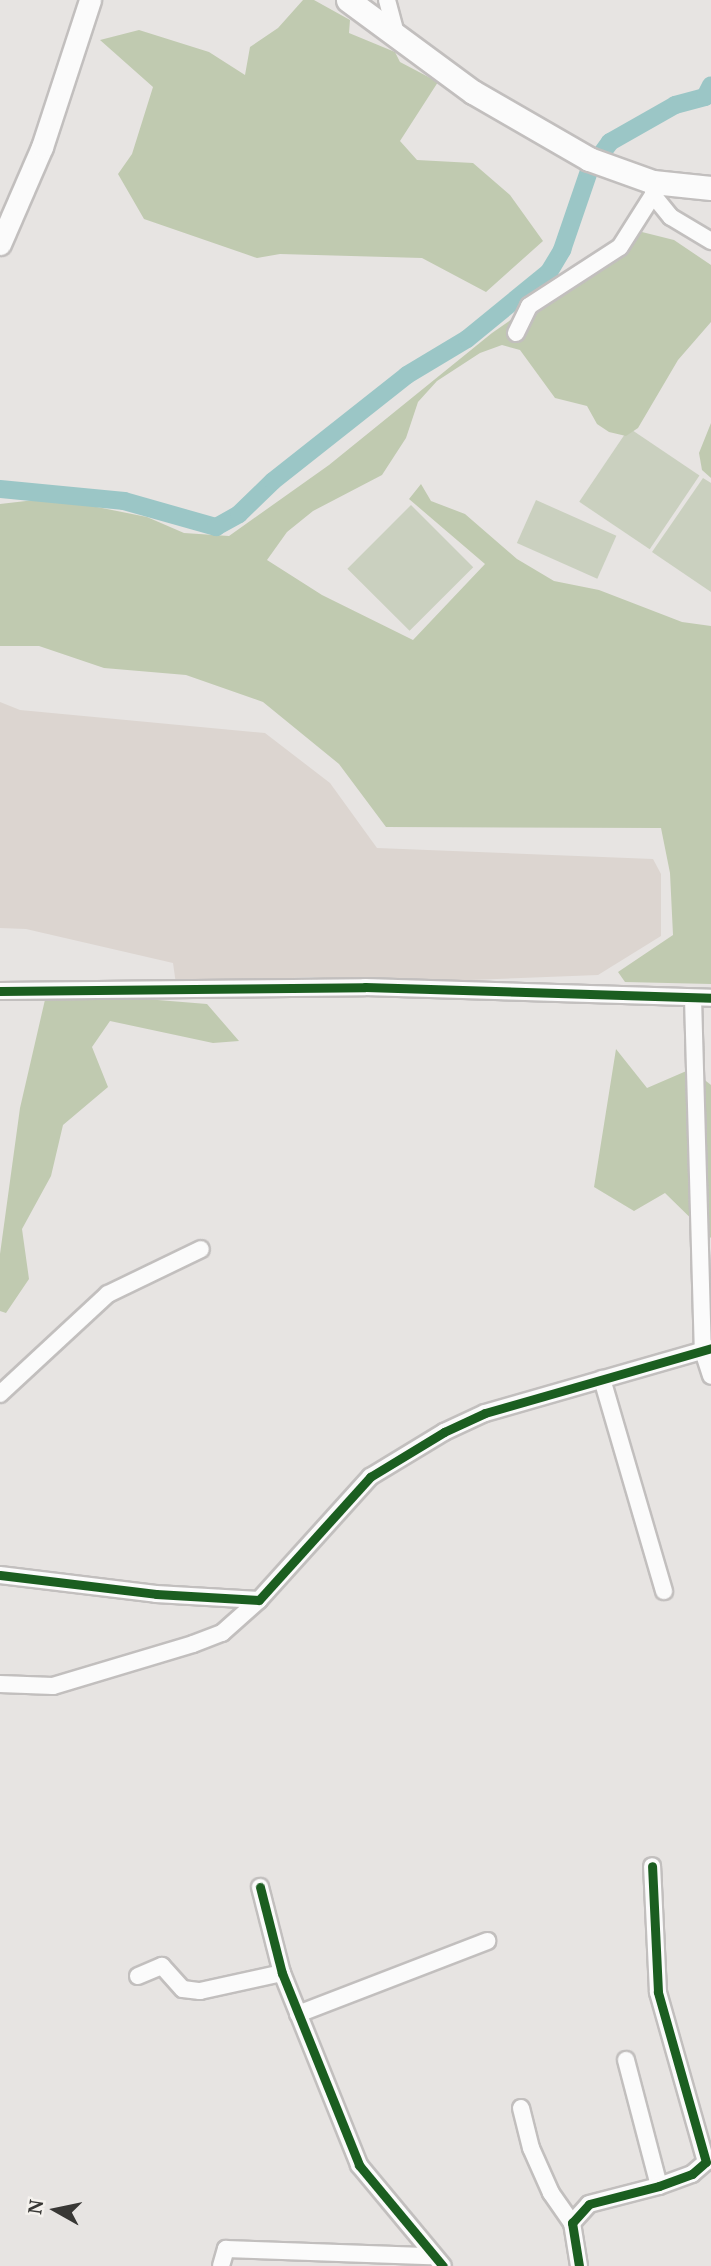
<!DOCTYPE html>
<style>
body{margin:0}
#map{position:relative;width:711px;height:2266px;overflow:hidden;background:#e7e4e2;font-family:"PT Serif",serif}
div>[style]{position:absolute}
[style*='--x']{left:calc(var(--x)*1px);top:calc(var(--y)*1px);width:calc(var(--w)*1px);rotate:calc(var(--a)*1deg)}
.built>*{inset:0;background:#dcd5d0}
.green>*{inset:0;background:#cad0bf;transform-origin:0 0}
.forest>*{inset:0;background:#c0cab0}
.canal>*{height:18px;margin:-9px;padding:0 9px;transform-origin:9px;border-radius:9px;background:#9bc6c6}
.roads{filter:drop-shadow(2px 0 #c2bfbe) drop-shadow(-2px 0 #c2bfbe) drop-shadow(0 2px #c2bfbe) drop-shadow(0 -2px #c2bfbe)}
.minor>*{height:16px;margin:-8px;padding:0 8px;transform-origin:8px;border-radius:8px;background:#fbfbfb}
.tertiary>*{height:21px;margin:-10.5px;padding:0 10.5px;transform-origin:10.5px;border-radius:10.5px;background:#fbfbfb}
.secondary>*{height:23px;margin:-11.5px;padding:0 11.5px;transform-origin:11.5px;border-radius:11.5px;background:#fbfbfb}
.cycleway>*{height:9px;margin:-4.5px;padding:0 4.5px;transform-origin:4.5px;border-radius:4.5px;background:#1b5e20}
span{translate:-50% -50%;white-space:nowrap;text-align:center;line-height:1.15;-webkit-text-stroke:5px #f5f2ee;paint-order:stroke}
.north{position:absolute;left:21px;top:2175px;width:70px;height:70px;-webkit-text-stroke:5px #f5f2ee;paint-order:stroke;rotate:279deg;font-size:19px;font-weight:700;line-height:28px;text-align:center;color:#383735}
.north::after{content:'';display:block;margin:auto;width:24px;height:32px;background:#383735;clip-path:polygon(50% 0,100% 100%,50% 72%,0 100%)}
</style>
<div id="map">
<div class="built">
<i style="clip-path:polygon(0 702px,20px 710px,265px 733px,330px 783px,377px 848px,653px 859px,661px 874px,661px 936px,598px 975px,391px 983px,310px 977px,176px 984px,173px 963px,26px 929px,0 928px)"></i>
</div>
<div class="green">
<i style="left:629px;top:428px;width:85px;height:89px;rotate:34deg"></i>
<i style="clip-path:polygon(703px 478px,711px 483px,711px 592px,652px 552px)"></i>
<i style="left:536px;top:500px;width:88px;height:47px;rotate:24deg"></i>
<i style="left:411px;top:505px;width:88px;height:90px;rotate:45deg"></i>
</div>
<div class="forest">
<i style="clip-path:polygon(303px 0,314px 0,350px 20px,349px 33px,395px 52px,400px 62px,438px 82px,400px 141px,417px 160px,473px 163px,510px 195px,543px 241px,486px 292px,422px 258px,280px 254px,257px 258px,144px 219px,118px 174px,132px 154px,153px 87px,100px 40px,139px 30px,209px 52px,245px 75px,250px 47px,278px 28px)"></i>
<i style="clip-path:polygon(638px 231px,674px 240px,711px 265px,711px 322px,678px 360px,638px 428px,626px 436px,609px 432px,597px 424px,587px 406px,555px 398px,520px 350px,502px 345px,480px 353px,437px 381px,418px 402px,406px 438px,382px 475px,313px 511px,287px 532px,267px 560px,322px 595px,413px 640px,485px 564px,409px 499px,421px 484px,431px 501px,465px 514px,517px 559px,554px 581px,599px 590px,682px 622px,711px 626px,711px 984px,625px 982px,618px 972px,673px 935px,670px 873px,661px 828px,386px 827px,339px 764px,263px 702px,186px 675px,104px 668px,39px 646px,0 646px,0 504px,52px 498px,147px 517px,184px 533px,229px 536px,329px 465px,492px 333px)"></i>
<i style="clip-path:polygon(711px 423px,711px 478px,702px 470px,699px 453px)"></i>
<i style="clip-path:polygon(47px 991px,207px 1004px,239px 1041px,213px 1043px,110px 1021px,92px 1047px,108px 1087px,63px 1125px,51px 1176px,22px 1229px,29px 1279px,6px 1313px,0 1311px,0 1254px,20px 1108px)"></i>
<i style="clip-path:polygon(616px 1049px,647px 1088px,691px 1069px,711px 1085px,711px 1238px,665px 1193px,634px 1211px,594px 1187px)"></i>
</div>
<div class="canal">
<i style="--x:0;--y:489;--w:125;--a:5.5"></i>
<i style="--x:124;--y:501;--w:96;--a:15.8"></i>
<i style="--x:216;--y:527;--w:26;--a:-29"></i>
<i style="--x:239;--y:514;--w:47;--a:-44.1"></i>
<i style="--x:273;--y:481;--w:171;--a:-38.3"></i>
<i style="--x:407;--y:375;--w:70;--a:-31"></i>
<i style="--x:467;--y:339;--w:106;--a:-39.3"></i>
<i style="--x:549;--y:272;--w:26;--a:-59"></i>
<i style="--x:562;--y:250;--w:83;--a:-71.1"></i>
<i style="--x:589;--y:171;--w:36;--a:-54"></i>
<i style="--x:610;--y:142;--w:75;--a:-29.6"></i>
<i style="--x:675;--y:105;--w:31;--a:-15"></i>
<i style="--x:705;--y:97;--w:13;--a:-63"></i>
</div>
<div class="roads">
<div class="minor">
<i style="--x:387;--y:0;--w:38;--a:75"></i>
<i style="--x:653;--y:185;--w:10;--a:90"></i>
<i style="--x:653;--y:195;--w:28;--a:51"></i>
<i style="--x:671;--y:217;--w:47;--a:31"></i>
<i style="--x:516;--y:333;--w:30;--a:-64"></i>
<i style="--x:529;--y:306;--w:108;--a:-33"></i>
<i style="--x:620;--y:247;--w:62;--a:-57.6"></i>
<i style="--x:0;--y:991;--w:365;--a:-0.6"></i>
<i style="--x:365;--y:987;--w:346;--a:1.8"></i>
<i style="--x:693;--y:998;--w:353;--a:88.4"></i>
<i style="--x:703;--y:1351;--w:26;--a:72"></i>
<i style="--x:602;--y:1379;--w:221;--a:73.7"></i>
<i style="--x:0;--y:1394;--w:147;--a:-42.8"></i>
<i style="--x:108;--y:1294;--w:103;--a:-25.8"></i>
<i style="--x:0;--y:1575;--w:157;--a:6.9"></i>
<i style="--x:156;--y:1594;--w:103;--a:3.3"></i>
<i style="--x:259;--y:1600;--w:166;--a:-47.9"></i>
<i style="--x:370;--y:1477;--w:87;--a:-31.3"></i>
<i style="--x:444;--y:1432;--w:45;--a:-24.9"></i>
<i style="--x:485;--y:1413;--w:235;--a:-16"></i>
<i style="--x:0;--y:1684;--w:53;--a:2.2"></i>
<i style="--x:53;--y:1686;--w:146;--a:-16.7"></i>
<i style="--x:193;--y:1644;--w:31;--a:-21"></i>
<i style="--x:222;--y:1633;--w:50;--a:-41.7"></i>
<i style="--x:260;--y:1887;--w:89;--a:75.7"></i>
<i style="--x:282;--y:1973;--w:207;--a:68.1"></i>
<i style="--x:359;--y:2165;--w:131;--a:50.3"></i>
<i style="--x:138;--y:1976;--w:26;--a:-23"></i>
<i style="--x:162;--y:1966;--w:31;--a:48"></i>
<i style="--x:183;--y:1989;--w:17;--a:7"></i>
<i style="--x:200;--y:1991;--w:84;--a:-12.4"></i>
<i style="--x:298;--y:2014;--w:203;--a:-21.1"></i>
<i style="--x:626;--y:2060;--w:130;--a:75.3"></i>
<i style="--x:521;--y:2108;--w:41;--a:76"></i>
<i style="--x:531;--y:2148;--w:49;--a:66"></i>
<i style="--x:551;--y:2193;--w:37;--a:55"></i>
<i style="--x:221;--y:2266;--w:18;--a:-74"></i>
<i style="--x:226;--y:2249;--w:205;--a:2"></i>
<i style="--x:579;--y:2266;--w:44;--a:-99.2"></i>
<i style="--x:572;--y:2223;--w:25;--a:-48"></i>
<i style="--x:589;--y:2204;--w:72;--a:-14.4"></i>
<i style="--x:659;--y:2186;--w:35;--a:-20"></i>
<i style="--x:692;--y:2174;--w:18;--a:-41"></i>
<i style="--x:706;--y:2162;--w:177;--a:-105.8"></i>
<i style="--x:658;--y:1992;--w:126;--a:-92.7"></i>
</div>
<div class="tertiary">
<i style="--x:0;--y:244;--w:106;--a:-66.6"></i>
<i style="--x:42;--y:147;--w:155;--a:-71.9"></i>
</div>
<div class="secondary">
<i style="--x:348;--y:0;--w:155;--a:36.4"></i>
<i style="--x:473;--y:92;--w:134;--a:30"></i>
<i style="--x:589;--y:159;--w:68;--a:19.8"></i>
<i style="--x:653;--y:182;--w:58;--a:5.9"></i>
</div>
</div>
<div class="cycleway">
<i style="--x:0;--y:991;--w:365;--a:-0.6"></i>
<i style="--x:365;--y:987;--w:346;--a:1.8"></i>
<i style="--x:0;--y:1575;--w:157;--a:6.9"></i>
<i style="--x:156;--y:1594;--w:103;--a:3.3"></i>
<i style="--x:259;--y:1600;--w:166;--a:-47.9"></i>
<i style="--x:370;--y:1477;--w:87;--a:-31.3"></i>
<i style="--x:444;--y:1432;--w:45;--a:-24.9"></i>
<i style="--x:485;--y:1413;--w:235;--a:-16"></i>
<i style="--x:260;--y:1887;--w:89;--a:75.7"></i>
<i style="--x:282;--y:1973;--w:207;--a:68.1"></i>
<i style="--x:359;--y:2165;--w:131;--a:50.3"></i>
<i style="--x:579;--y:2266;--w:44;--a:-99.2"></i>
<i style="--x:572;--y:2223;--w:25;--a:-48"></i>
<i style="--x:589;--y:2204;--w:72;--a:-14.4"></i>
<i style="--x:659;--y:2186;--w:35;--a:-20"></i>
<i style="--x:692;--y:2174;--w:18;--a:-41"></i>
<i style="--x:706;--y:2162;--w:177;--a:-105.8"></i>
<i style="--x:658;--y:1992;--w:126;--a:-92.7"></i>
</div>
<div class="north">N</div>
</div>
